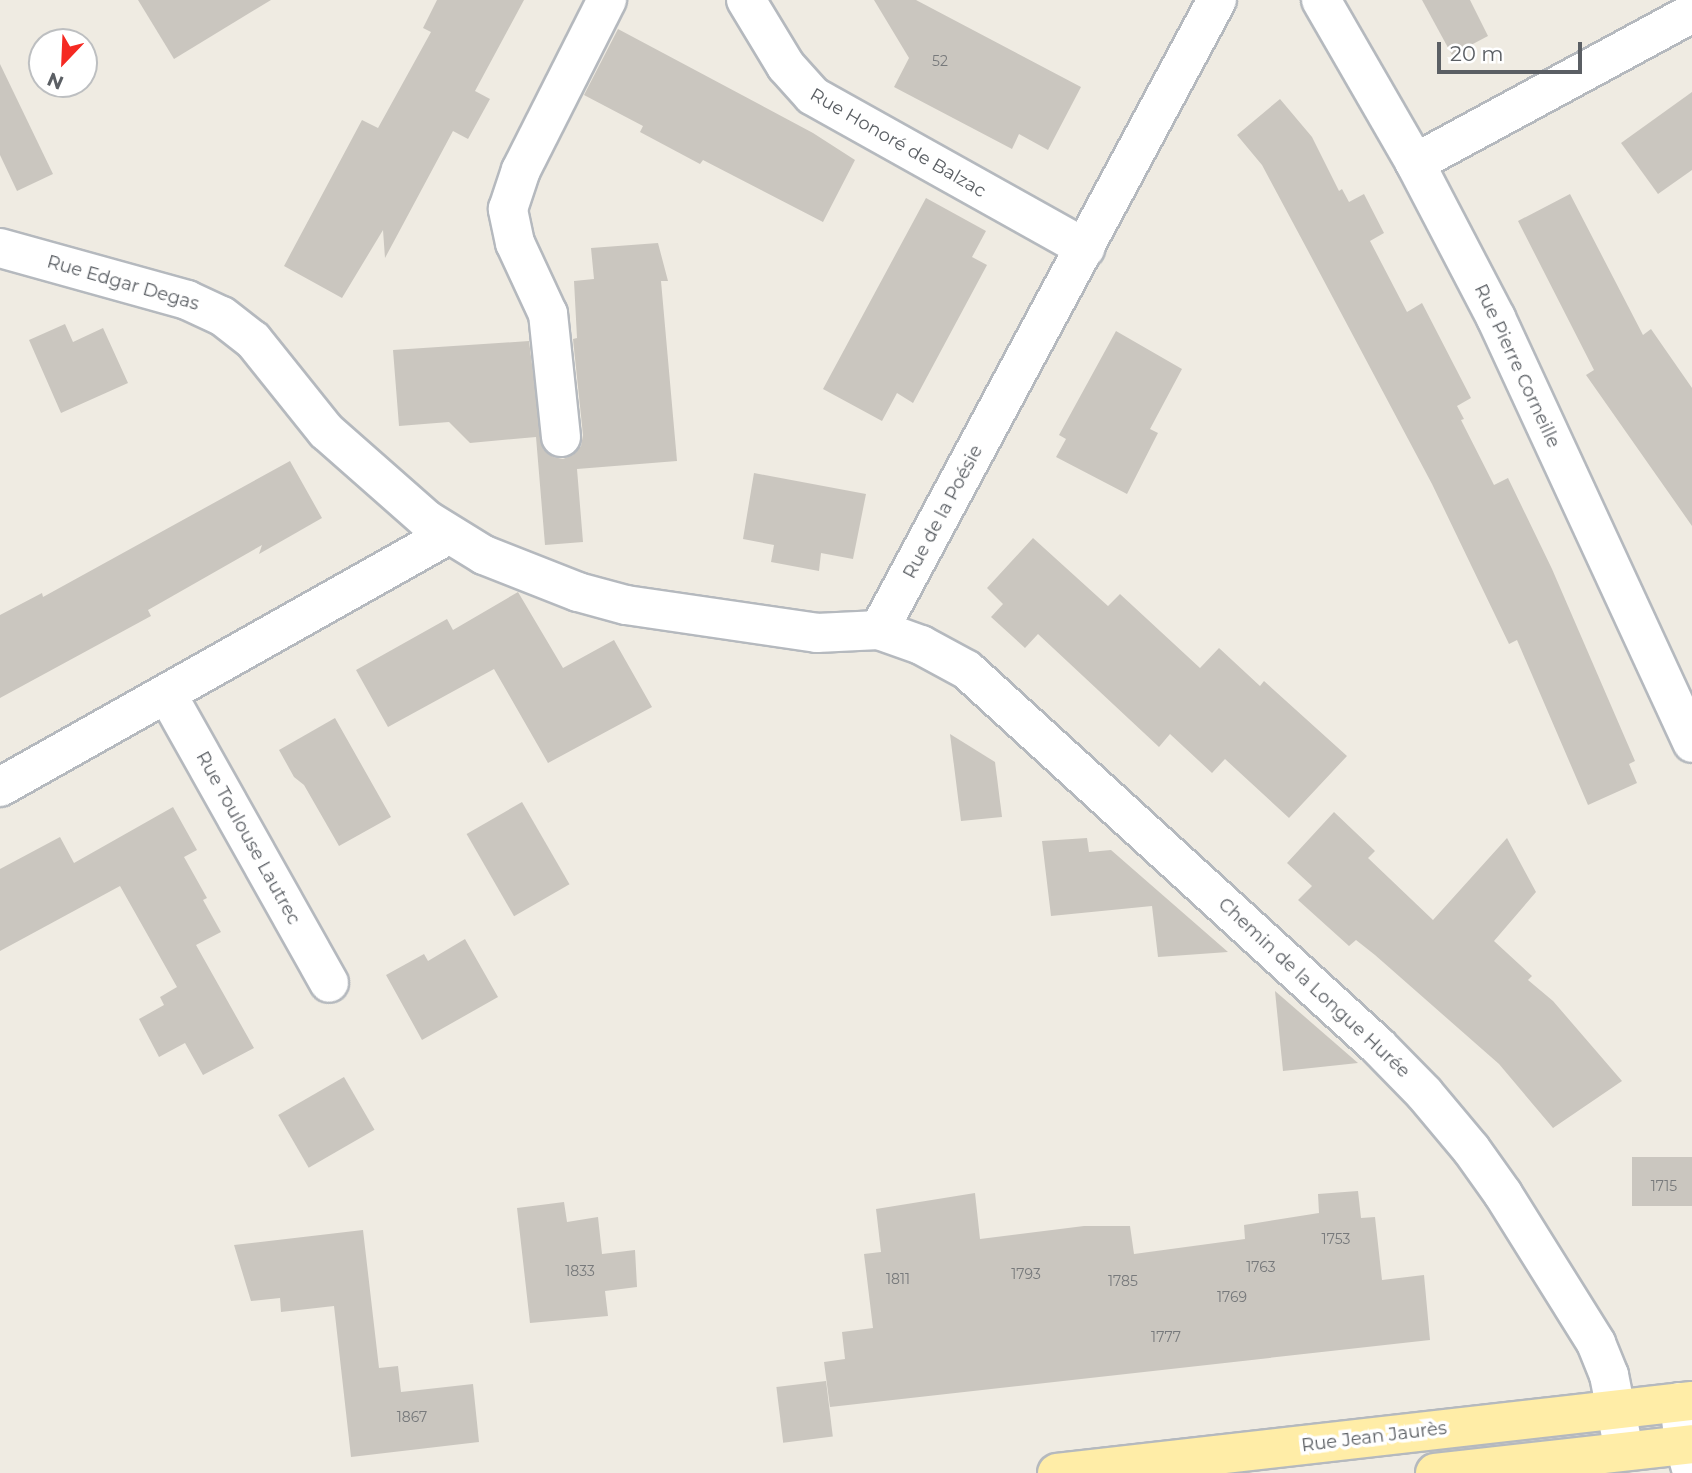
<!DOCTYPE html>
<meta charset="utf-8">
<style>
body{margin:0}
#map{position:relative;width:1692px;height:1473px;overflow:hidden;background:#efebe2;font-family:Montserrat,sans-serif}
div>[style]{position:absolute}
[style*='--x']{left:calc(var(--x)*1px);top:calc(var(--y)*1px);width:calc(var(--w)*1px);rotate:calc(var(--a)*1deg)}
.building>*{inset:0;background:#cac6bf;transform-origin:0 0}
.roads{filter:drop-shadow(2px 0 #b5b9be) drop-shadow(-2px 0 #b5b9be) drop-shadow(0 2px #b5b9be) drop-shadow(0 -2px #b5b9be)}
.minor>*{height:38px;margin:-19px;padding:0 19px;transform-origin:19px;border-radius:19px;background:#fff}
.major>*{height:38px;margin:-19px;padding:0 19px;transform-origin:19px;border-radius:19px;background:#ffeda7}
span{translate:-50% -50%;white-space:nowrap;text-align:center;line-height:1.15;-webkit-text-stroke:7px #fff;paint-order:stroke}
.number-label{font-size:14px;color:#77797b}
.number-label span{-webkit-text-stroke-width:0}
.street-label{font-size:18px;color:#5b5f64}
.north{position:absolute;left:28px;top:28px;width:70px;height:70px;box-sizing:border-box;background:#fff;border:2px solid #bdbfc1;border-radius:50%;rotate:203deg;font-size:19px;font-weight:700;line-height:28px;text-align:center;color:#5b5f64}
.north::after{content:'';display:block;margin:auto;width:24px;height:32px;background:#f52922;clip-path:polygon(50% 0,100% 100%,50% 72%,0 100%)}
.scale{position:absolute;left:1437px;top:42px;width:145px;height:32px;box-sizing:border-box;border:4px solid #5b5f64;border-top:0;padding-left:9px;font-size:21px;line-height:24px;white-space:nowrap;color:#5b5f64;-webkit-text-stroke:5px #fff;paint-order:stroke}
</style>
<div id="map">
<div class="building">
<i style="clip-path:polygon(138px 0,271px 0,174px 59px)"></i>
<i style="clip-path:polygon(437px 0,524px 0,475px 91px,490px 99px,468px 139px,453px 131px,385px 258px,383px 230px,342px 298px,284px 266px,362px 120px,378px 128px,431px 32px,423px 28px)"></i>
<i style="clip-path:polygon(874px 0,916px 0,1081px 87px,1048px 150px,1019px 134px,1012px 149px,894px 87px,909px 58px)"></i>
<i style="clip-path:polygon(1422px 0,1470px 0,1488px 36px,1452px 55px)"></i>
<i style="clip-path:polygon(618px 29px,813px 133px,855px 160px,823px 222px,703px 160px,700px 164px,640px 132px,643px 126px,584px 95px)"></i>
<i style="clip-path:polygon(0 64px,53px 174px,17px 191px,0 155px)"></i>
<i style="clip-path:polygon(1692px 92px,1692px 170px,1658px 194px,1621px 143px)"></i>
<i style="clip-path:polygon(1280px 99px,1312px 137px,1339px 191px,1342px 189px,1349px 202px,1364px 194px,1384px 233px,1370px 241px,1407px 312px,1422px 303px,1471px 398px,1457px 406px,1464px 419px,1461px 420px,1494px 485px,1508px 478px,1552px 569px,1635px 761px,1629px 764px,1637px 783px,1588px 805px,1517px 640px,1509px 644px,1432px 484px,1307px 249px,1262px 165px,1237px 135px)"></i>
<i style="clip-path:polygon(1570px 194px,1643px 335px,1651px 329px,1692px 388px,1692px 526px,1586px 375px,1594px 370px,1518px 221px)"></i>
<i style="clip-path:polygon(926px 198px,986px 231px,972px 257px,987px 265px,913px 403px,897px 393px,882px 421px,823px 389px)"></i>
<i style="clip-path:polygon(658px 243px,668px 281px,661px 281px,677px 461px,577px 469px,583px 542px,545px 545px,536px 437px,470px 443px,449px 422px,399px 426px,393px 350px,529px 341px,543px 449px,553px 457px,563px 459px,573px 455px,581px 446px,583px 435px,573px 339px,577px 338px,574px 281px,594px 279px,591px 248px)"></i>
<i style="clip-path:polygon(65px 324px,73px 342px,103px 328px,128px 383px,61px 413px,29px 340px)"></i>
<i style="clip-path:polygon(1116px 331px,1182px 369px,1150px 429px,1158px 433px,1127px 494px,1056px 457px,1066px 439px,1059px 435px)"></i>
<i style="clip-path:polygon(290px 461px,322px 518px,259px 554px,262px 545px,148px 610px,151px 616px,0 698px,0 615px,42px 593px,43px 597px)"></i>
<i style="clip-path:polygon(754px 473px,866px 494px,853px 559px,821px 553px,819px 571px,771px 562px,774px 545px,743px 539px)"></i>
<i style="clip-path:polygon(1033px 538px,1108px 606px,1120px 594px,1200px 668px,1219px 648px,1260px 686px,1264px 681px,1347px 756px,1289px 818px,1225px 759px,1212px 773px,1170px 734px,1159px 747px,1038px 634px,1025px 648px,991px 617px,1003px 604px,987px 588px)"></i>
<i style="clip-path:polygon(518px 592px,563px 668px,614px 640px,652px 707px,548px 763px,494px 669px,388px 727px,356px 670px,447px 619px,453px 630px)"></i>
<i style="clip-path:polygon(335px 718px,391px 817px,339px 846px,304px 785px,294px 777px,279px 750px)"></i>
<i style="clip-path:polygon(950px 734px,995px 762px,1002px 817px,961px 821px)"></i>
<i style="left:522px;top:802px;width:95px;height:64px;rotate:60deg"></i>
<i style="clip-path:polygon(173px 807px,197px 850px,184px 857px,207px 898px,203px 900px,221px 932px,196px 945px,254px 1048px,203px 1075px,185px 1043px,159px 1057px,139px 1019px,164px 1005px,160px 997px,177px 987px,120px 886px,0 951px,0 869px,60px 837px,74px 863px)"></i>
<i style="clip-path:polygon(1334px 812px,1375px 851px,1368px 858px,1433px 920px,1507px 838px,1536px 892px,1494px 941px,1532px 976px,1528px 980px,1553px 1001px,1622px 1081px,1553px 1128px,1499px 1064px,1375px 955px,1356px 940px,1349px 946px,1298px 900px,1312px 886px,1287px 863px)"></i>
<i style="clip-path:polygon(1087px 838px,1089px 852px,1111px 850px,1228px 952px,1158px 957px,1152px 906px,1051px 916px,1042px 841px)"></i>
<i style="clip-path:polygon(465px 939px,498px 997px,422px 1040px,386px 975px,424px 954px,428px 961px)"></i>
<i style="clip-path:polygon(1275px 991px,1358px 1063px,1283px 1071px)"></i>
<i style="left:344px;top:1077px;width:61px;height:76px;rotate:60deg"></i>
<i style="left:1692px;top:1157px;width:49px;height:60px;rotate:90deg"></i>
<i style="clip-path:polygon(1358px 1191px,1361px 1218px,1375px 1217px,1382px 1280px,1424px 1275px,1430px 1340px,830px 1407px,824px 1362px,845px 1359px,842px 1332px,873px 1328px,864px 1254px,881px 1252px,876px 1209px,975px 1193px,980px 1239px,1084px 1226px,1130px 1226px,1134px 1254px,1245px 1239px,1244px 1225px,1319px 1213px,1318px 1194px)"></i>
<i style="clip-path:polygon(564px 1202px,567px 1222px,598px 1217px,602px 1254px,635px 1250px,637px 1287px,605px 1291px,608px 1316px,530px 1323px,517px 1208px)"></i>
<i style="clip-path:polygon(363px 1230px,379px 1368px,398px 1366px,401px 1392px,473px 1384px,479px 1442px,351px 1457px,334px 1306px,281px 1312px,280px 1298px,251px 1301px,234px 1245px)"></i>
<i style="left:826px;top:1381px;width:56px;height:50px;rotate:83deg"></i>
</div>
<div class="roads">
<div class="minor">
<i style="--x:746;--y:0;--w:77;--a:58.8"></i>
<i style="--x:786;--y:66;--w:40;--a:48"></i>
<i style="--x:813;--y:96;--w:312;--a:29.2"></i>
<i style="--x:1321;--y:0;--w:188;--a:60"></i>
<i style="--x:1415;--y:163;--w:175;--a:62.4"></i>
<i style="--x:1496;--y:318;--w:468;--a:65.2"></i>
<i style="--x:1415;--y:163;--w:315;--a:-28.4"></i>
<i style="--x:0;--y:248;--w:194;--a:15.5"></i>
<i style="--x:187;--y:300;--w:38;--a:25"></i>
<i style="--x:222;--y:316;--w:39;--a:38"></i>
<i style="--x:253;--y:340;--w:117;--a:51.3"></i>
<i style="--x:326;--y:431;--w:135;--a:41.4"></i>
<i style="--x:427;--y:520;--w:67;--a:31.6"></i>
<i style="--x:484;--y:555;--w:101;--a:21.5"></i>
<i style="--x:578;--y:592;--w:50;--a:15.2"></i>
<i style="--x:626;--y:605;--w:193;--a:8.3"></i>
<i style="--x:817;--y:633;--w:62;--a:-2.8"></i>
<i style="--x:879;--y:630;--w:45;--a:19.7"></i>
<i style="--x:921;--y:645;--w:52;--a:28.5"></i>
<i style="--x:967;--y:670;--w:557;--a:42.45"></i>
<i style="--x:1378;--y:1046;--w:66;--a:45.6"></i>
<i style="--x:1424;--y:1093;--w:73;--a:50"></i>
<i style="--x:1471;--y:1149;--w:55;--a:54.6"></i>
<i style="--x:1503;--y:1194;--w:176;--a:58"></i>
<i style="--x:1596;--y:1343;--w:35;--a:68"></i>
<i style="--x:1609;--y:1375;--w:77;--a:78.8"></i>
<i style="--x:561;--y:437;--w:124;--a:-96"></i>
<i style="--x:548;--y:314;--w:78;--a:-114.9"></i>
<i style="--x:515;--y:243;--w:35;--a:-102"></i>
<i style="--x:508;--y:209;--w:41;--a:-71.6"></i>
<i style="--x:521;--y:170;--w:191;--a:-63.2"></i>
<i style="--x:879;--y:630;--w:715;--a:-61.79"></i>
<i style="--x:167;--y:694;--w:331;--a:60.7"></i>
<i style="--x:0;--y:787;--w:514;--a:-29.36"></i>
<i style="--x:1679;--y:1402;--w:42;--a:83.2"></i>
<i style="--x:1684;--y:1444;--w:29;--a:74"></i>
</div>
<div class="major">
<i style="--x:1057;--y:1473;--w:639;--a:-6.47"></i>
<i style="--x:1435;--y:1473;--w:259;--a:-6.4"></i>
</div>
</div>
<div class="number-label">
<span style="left:940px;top:61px">52</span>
<span style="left:1664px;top:1186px">1715</span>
<span style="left:1336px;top:1239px">1753</span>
<span style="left:1261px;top:1267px">1763</span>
<span style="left:580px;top:1271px">1833</span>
<span style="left:1026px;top:1274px">1793</span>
<span style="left:898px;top:1279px">1811</span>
<span style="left:1123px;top:1281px">1785</span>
<span style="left:1232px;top:1297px">1769</span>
<span style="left:1166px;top:1337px">1777</span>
<span style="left:412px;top:1417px">1867</span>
</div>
<div class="street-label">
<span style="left:898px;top:143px;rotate:30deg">Rue Honoré de Balzac</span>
<span style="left:123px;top:283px;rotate:16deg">Rue Edgar Degas</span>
<span style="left:1517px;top:366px;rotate:65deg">Rue Pierre Corneille</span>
<span style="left:943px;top:512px;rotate:-62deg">Rue de la Poésie</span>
<span style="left:248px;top:838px;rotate:61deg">Rue Toulouse Lautrec</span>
<span style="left:1314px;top:988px;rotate:43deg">Chemin de la Longue Hurée</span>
<span style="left:1374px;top:1437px;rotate:-7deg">Rue Jean Jaurès</span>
</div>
<div class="north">N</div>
<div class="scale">20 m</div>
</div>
